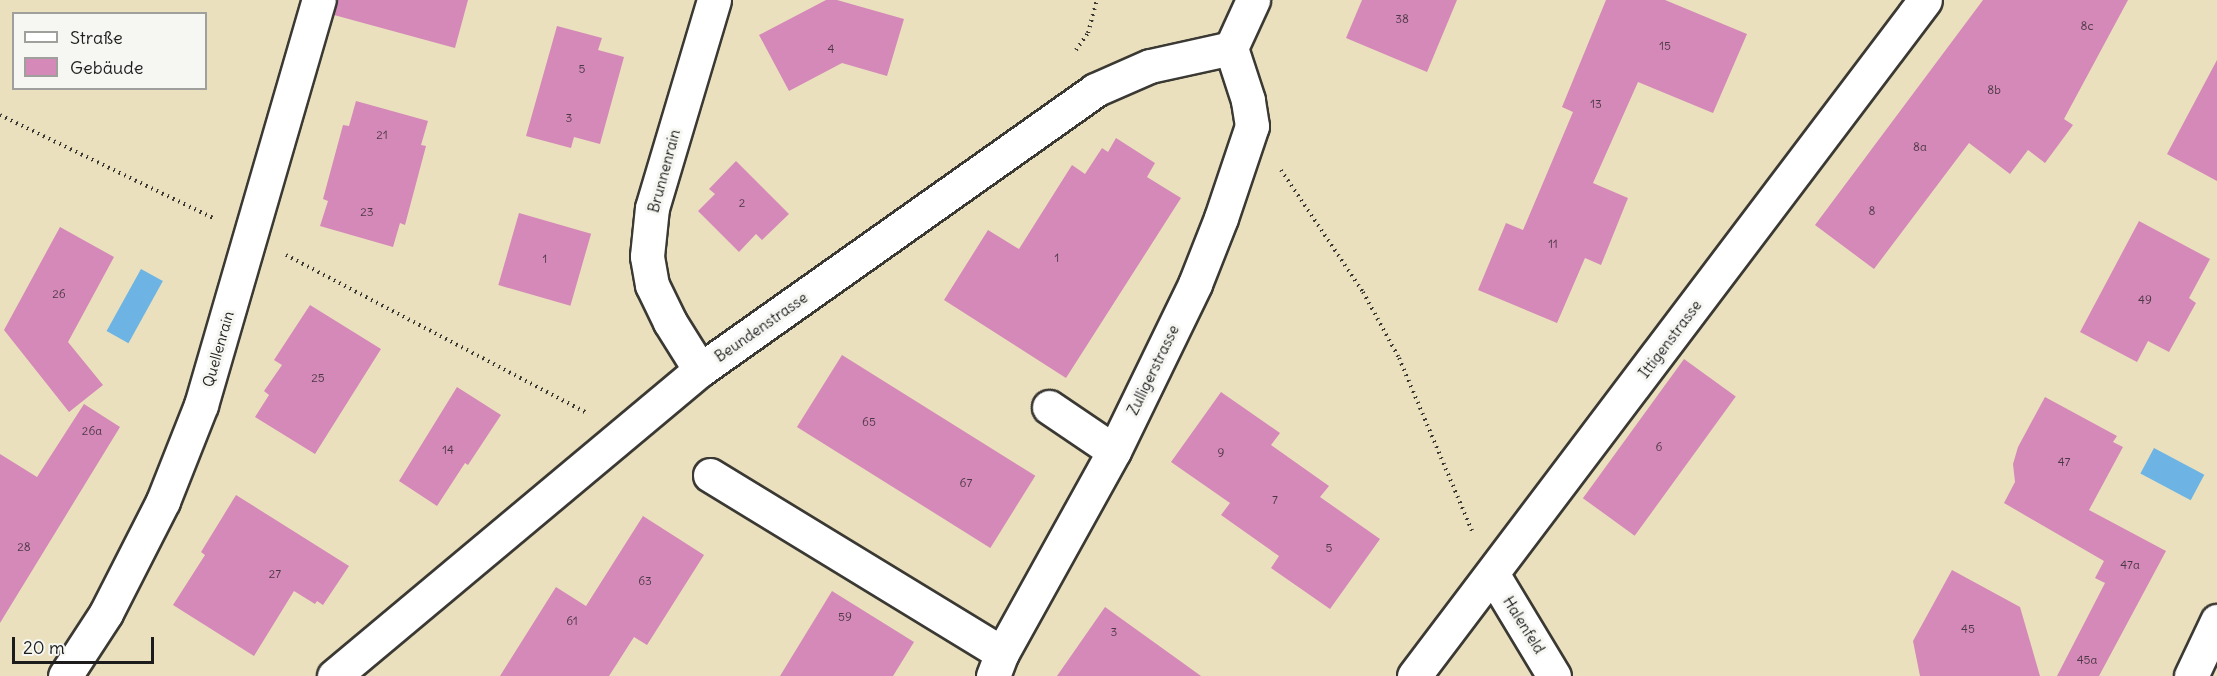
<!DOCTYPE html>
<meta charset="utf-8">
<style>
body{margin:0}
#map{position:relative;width:2217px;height:676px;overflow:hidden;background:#eae0bd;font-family:Delius,sans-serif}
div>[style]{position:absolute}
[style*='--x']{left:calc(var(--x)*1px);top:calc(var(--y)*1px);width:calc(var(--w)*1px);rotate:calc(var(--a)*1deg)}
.water>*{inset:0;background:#6db4e4;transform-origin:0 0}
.building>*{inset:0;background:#d489b8;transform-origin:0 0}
.path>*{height:4px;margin-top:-2px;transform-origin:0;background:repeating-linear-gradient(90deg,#3b3934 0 1.5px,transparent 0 6px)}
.roads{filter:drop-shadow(2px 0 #3b3934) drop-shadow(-2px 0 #3b3934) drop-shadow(0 2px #3b3934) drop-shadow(0 -2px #3b3934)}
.minor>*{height:33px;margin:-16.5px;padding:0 16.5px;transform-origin:16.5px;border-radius:16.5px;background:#fff}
span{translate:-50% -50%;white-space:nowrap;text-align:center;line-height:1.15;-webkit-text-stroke:6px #f6f6f2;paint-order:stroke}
.number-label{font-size:12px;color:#4a3743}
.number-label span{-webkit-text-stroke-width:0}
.street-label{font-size:15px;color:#1c1c1c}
.legend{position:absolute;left:12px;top:12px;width:195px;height:78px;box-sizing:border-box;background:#f6f6f2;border:2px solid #9f9f9c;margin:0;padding:8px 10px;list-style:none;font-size:18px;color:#1c1c1c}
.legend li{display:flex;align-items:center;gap:12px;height:30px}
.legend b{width:30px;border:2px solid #9f9f9c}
.scale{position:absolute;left:12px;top:637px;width:142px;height:27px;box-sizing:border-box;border:3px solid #1c1c1c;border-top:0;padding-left:8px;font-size:18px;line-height:21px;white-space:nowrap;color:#1c1c1c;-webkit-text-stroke:4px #f6f6f2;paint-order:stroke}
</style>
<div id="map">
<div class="water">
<i style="left:141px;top:269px;width:25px;height:71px;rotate:29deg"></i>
<i style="left:2154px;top:448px;width:57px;height:29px;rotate:28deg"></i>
</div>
<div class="building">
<i style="clip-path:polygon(337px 0,468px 0,455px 48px,334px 15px)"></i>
<i style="clip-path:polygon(826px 0,837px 0,904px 19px,887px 76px,842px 63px,789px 91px,759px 35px)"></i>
<i style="clip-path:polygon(1362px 0,1457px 0,1427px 72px,1346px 38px)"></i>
<i style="clip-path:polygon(1606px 0,1665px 0,1747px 34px,1713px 113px,1638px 82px,1593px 183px,1628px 198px,1601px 265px,1585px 258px,1557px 323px,1478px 290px,1506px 223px,1523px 230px,1573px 112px,1562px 107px)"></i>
<i style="clip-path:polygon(1983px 0,2128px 0,2064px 119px,2073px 125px,2045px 163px,2028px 150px,2010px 174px,1969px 143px,1874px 269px,1815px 225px)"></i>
<i style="clip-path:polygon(557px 26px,602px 38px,598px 50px,624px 57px,600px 144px,574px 137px,571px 148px,526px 136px)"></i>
<i style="clip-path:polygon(2217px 60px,2217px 181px,2167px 154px)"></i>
<i style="clip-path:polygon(356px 101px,428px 121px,421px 145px,426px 146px,405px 225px,400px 223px,393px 247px,320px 226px,328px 201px,323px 199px,343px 125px,349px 126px)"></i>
<i style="clip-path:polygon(1116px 138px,1155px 163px,1147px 177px,1181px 198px,1066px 378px,944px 300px,988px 230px,1019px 249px,1072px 165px,1085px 174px,1102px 148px,1108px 152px)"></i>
<i style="clip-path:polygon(736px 161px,789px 214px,762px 240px,756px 234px,739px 252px,698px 211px,715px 194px,709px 189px)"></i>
<i style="left:519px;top:213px;width:75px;height:75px;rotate:16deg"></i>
<i style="clip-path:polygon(2139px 221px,2210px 259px,2189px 298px,2196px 303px,2169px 352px,2148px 341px,2137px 362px,2080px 332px)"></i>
<i style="clip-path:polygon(60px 227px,114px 257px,68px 342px,103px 385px,69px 412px,4px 330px)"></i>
<i style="clip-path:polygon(310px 305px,381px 349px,315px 454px,255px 417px,269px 395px,264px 391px,282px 365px,274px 360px)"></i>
<i style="left:842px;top:355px;width:228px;height:85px;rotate:32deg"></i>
<i style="left:1684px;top:359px;width:64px;height:172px;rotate:36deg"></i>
<i style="clip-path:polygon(457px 387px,501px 415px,468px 465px,465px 463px,437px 506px,399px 481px)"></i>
<i style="clip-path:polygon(1221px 392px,1280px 433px,1271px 445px,1329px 486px,1320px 497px,1380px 539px,1330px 609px,1271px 568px,1279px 556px,1221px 515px,1230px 503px,1171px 462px)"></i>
<i style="clip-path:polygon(2045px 397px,2117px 436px,2113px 442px,2123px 447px,2089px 510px,2166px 551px,2099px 676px,2057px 676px,2105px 583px,2095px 578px,2104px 561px,2004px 503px,2015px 482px,2013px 464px,2018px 447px)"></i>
<i style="clip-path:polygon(84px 404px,120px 427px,0 623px,0 454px,37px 477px)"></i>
<i style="clip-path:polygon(236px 495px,349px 566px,323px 605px,317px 601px,315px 604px,294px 591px,254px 656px,173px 605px,205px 555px,201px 552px)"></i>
<i style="clip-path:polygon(643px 516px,704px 555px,647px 645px,634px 637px,609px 676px,500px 676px,556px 587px,586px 606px)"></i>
<i style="clip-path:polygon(1952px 570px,2020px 607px,2040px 676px,1920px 676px,1913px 641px)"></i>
<i style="clip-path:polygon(832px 591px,914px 642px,893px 676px,780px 676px)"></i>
<i style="clip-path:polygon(1105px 607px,1201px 676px,1057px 676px)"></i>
</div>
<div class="path">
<i style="--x:1076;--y:50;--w:21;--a:-55"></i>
<i style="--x:1088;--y:33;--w:34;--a:-75"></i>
<i style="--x:0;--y:115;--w:237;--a:25.8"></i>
<i style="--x:1281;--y:170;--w:147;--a:56.1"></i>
<i style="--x:1363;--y:292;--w:75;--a:61.4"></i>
<i style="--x:1399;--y:358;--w:188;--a:67.1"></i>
<i style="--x:286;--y:255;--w:338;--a:27.7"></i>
</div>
<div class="roads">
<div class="minor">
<i style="--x:1231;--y:48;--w:53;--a:-65.4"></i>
<i style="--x:700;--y:370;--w:57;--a:-122"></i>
<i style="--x:670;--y:322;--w:41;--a:-115.9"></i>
<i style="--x:652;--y:285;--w:29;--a:-100"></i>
<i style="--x:647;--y:256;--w:48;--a:-84.1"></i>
<i style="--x:652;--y:208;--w:217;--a:-73.4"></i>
<i style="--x:1049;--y:407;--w:78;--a:34.1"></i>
<i style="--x:710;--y:475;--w:342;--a:31.4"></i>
<i style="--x:1493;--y:575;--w:118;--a:58.9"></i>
<i style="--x:65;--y:676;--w:75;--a:-56.9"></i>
<i style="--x:106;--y:613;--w:126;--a:-63"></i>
<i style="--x:163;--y:501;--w:103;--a:-68.4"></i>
<i style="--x:201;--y:405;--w:422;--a:-73.8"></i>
<i style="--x:334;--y:676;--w:477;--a:-39.9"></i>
<i style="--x:700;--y:370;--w:484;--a:-35.3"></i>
<i style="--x:1095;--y:90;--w:60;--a:-23.6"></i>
<i style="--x:1150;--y:66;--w:83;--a:-12.5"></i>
<i style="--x:993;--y:676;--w:25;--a:-69"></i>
<i style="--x:1002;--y:653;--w:231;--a:-61"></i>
<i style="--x:1114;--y:451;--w:186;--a:-64.1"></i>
<i style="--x:1195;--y:284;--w:71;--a:-68.5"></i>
<i style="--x:1221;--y:218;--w:97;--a:-71.4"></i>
<i style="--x:1252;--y:126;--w:26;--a:-99"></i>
<i style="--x:1248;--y:100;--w:55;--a:-108.1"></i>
<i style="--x:1414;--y:676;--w:847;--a:-52.91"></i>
<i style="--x:2191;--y:676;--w:61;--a:-64.7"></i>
</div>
</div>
<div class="number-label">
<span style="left:1402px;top:19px">38</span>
<span style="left:2087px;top:26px">8c</span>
<span style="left:1665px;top:46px">15</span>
<span style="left:831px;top:49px">4</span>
<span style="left:582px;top:69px">5</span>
<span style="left:1994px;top:90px">8b</span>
<span style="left:1596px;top:104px">13</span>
<span style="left:569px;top:118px">3</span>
<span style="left:382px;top:135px">21</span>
<span style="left:1920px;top:147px">8a</span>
<span style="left:742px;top:203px">2</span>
<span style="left:1872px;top:211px">8</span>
<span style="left:367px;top:212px">23</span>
<span style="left:1553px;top:244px">11</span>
<span style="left:1057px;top:258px">1</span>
<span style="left:545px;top:259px">1</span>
<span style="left:59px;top:294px">26</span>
<span style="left:2145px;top:300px">49</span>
<span style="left:318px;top:378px">25</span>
<span style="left:869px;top:422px">65</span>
<span style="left:92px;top:431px">26a</span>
<span style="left:1659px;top:447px">6</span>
<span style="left:448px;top:450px">14</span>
<span style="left:1221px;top:453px">9</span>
<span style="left:2064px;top:462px">47</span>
<span style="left:966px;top:483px">67</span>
<span style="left:1275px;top:500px">7</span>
<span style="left:24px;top:547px">28</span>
<span style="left:1329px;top:548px">5</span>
<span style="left:2130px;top:565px">47a</span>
<span style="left:275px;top:574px">27</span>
<span style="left:645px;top:581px">63</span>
<span style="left:845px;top:617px">59</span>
<span style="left:572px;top:621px">61</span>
<span style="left:1968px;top:629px">45</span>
<span style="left:1114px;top:632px">3</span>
<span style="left:2087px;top:660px">45a</span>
</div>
<div class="street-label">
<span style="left:664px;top:171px;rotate:-75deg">Brunnenrain</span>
<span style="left:761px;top:327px;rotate:-35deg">Beundenstrasse</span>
<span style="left:1670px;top:339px;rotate:-53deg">Ittigenstrasse</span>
<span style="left:218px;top:349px;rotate:-74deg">Quellenrain</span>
<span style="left:1153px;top:370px;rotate:-64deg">Zulligerstrasse</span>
<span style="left:1524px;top:625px;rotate:58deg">Halenfeld</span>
</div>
<ul class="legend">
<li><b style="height:8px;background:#fff"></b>Straße</li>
<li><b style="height:16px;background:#d489b8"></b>Gebäude</li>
</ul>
<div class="scale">20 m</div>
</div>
